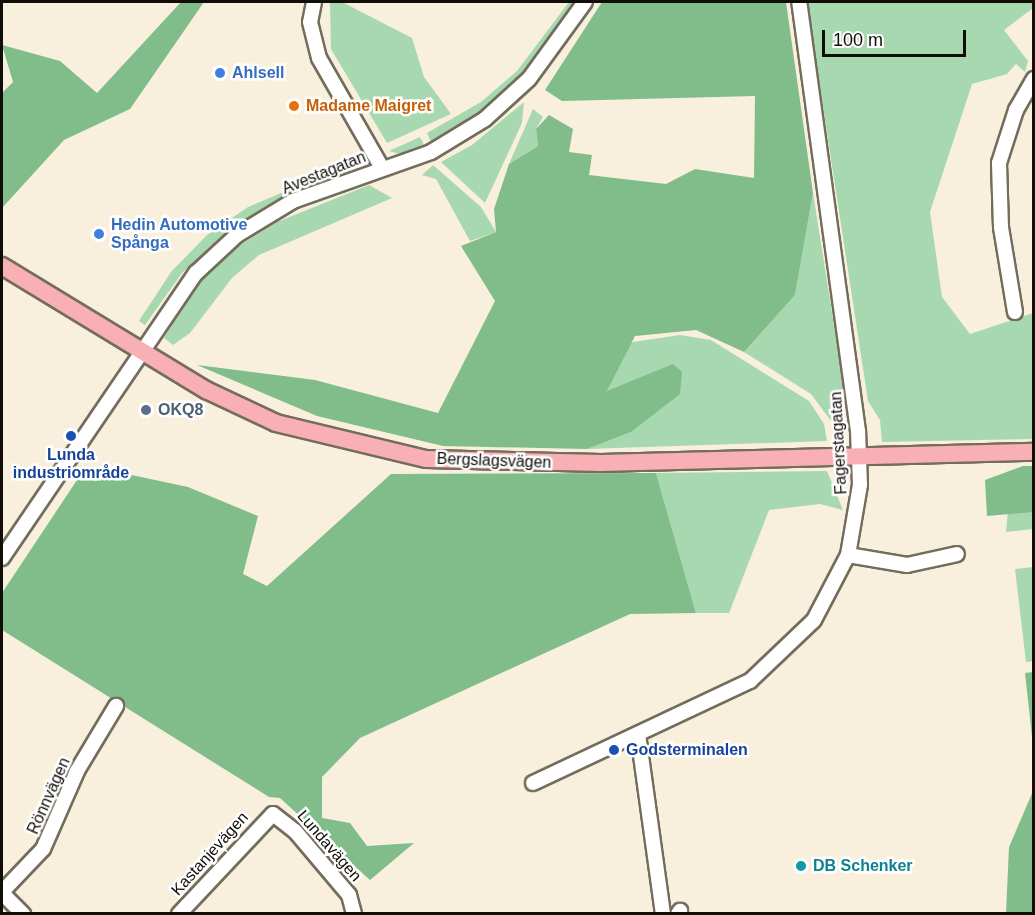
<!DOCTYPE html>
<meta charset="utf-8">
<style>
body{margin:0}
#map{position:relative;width:1035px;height:915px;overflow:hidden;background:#f8efdd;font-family:Arial,sans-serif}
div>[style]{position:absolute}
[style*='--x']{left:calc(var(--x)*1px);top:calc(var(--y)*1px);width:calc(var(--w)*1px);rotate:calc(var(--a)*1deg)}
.green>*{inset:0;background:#a8d8af}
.forest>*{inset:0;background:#81bd8b}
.roads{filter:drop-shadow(2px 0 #746c5c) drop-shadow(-2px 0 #746c5c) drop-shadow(0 2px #746c5c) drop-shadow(0 -2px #746c5c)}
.minor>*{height:14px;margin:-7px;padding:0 7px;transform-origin:7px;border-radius:7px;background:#fff}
.major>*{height:16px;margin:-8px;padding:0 8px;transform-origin:8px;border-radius:8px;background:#f8b0b4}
.dots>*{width:16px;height:16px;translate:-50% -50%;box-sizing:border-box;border:3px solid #fff;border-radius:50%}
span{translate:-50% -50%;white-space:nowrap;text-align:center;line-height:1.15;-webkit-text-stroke:5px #fff;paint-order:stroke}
.shop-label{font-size:16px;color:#366cbe;font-weight:700}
.left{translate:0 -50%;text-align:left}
.food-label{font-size:16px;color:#c56008;font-weight:700}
.street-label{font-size:16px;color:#110e08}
.service-label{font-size:16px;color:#4e5e75;font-weight:700}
.transit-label{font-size:16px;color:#164399;font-weight:700}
.culture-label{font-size:16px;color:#0d838f;font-weight:700}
.frame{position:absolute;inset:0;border:3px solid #110e08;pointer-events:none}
.scale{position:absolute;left:822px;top:30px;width:144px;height:27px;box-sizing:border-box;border:3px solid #110e08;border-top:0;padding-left:8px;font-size:18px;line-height:21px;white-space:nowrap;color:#110e08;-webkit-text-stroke:4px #fff;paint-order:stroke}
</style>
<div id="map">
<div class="green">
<i style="clip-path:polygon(330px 2px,342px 2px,412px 38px,424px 77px,451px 114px,387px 143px,331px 49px)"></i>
<i style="clip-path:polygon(569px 2px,575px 2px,516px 81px,473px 118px,431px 142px,427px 133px,481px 102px,517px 71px)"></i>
<i style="clip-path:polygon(807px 2px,1033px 2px,1033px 8px,1004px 30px,1028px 61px,1025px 72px,1016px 64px,1007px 74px,972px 84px,930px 212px,942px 297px,970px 334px,1033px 313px,1033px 439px,882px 442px,880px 420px,868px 401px)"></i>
<i style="clip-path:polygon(524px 102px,522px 123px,485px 203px,441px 162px,472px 145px)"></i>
<i style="clip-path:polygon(533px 109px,543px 117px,536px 129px,538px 146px,509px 164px)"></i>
<i style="clip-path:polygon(420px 137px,424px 145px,400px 154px,389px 151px)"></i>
<i style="clip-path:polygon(358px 160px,349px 172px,232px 228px,182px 273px,145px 325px,139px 321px,171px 272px,207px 235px,248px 207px)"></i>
<i style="clip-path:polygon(433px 165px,481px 207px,496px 232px,470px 241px,436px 179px,422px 175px)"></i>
<i style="clip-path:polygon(369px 185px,392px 198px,259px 255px,232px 278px,190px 333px,173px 345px,164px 338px,198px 284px,226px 254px,277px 222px)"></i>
<i style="clip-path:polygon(813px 193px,844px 388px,831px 421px,811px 394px,744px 352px,795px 295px)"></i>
<i style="clip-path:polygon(680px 335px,711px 340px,809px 401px,824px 424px,827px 441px,587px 449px,631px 432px,607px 392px,626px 343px)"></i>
<i style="clip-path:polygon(827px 471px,843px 510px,820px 504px,769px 510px,729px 613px,696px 613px,656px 473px)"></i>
<i style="clip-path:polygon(1008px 511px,1033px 512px,1033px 529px,1006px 532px)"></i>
<i style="clip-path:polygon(1033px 567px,1033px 661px,1026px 662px,1015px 569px)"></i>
</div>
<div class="forest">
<i style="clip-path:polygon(181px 2px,204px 2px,130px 109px,64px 140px,2px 208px,2px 93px,13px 82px,2px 45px,60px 61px,97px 93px)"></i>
<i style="clip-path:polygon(602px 2px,786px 2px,813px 193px,795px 295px,744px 352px,696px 330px,635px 336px,607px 391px,673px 364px,682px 372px,680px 394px,631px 432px,587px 449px,443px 446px,317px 416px,197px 365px,315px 380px,438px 413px,495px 301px,461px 246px,496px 232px,494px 209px,509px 164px,538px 146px,536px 129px,549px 115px,573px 129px,569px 152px,592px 155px,589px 175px,666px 184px,695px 169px,754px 178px,755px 96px,562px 101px,545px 90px)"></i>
<i style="clip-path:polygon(1023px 466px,1033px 466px,1033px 512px,987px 516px,985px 480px)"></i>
<i style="clip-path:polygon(108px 470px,188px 487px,258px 516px,243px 574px,267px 586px,391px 474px,656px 473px,696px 613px,630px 614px,360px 738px,322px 777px,322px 818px,350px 823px,367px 846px,414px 843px,370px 880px,280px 798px,269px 797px,2px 630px,2px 593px,81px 474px)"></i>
<i style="clip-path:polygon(1033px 672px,1034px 672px,1033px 746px,1025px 673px)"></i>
<i style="clip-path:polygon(1033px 791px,1033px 913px,1006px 913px,1009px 847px)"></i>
</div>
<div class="roads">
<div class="minor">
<i style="--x:314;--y:2;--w:20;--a:101"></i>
<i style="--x:310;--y:22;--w:37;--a:76"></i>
<i style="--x:319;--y:58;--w:127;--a:60.2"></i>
<i style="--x:1015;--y:312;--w:86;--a:-99.4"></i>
<i style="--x:1001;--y:227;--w:64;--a:-91.8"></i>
<i style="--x:999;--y:163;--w:56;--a:-72.2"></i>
<i style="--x:1016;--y:110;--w:36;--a:-60"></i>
<i style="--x:848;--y:555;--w:60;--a:9.6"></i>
<i style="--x:907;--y:565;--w:51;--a:-12.4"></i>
<i style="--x:2;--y:558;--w:345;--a:-55.8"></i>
<i style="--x:196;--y:273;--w:56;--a:-42.8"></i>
<i style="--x:237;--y:235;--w:66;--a:-31.3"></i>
<i style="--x:293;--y:201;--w:146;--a:-19.5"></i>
<i style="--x:431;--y:152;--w:63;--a:-31.4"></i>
<i style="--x:485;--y:119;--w:59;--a:-42.3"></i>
<i style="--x:529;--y:79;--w:95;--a:-54"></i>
<i style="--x:638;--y:734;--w:182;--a:82.1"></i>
<i style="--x:533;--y:783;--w:240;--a:-25.2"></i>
<i style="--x:750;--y:681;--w:88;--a:-43.6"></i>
<i style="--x:814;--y:620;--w:73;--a:-62.4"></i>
<i style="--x:848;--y:555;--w:71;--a:-80.3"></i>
<i style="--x:860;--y:485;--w:54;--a:-92.1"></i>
<i style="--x:858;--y:431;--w:433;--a:-97.8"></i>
<i style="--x:2;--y:892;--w:59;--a:-46.4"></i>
<i style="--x:43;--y:849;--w:85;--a:-66.4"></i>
<i style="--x:77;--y:771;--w:76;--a:-59"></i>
<i style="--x:2;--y:893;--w:30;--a:45"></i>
<i style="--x:179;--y:914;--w:137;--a:-46.8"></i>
<i style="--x:273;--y:814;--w:28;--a:38"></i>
<i style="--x:295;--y:831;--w:84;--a:49.8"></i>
<i style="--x:349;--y:895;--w:20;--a:75"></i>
<i style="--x:678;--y:914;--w:4;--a:-56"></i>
</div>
<div class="major">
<i style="--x:2;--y:266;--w:239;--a:31.3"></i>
<i style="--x:206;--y:390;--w:77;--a:25.2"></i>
<i style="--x:276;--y:423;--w:154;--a:13.5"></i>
<i style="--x:426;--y:459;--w:175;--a:1.3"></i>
<i style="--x:601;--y:463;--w:433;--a:-1.5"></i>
</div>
</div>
<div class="dots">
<i style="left:220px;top:73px;background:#3f7fe0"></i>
<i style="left:294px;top:106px;background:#e8710a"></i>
<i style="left:99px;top:234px;background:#3f7fe0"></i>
<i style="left:146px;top:410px;background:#5c6f8a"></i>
<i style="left:71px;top:436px;background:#1a4fb4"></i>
<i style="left:614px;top:750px;background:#1a4fb4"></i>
<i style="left:801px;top:866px;background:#0f9aa8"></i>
</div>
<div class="shop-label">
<span class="left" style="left:232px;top:73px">Ahlsell</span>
<span class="left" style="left:111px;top:234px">Hedin Automotive<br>Spånga</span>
</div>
<div class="food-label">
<span class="left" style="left:306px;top:106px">Madame Maigret</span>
</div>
<div class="street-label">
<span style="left:324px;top:173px;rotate:-22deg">Avestagatan</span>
<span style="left:839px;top:443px;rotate:-93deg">Fagerstagatan</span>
<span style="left:494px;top:461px;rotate:2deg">Bergslagsvägen</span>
<span style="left:49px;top:796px;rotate:-66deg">Rönnvägen</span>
<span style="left:329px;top:846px;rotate:49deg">Lundavägen</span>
<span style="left:210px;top:854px;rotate:-48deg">Kastanjevägen</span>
</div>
<div class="service-label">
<span class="left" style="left:158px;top:410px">OKQ8</span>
</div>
<div class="transit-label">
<span style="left:71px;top:464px">Lunda<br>industriområde</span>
<span class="left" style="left:626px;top:750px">Godsterminalen</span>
</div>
<div class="culture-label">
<span class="left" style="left:813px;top:866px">DB Schenker</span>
</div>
<div class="frame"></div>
<div class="scale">100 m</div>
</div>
